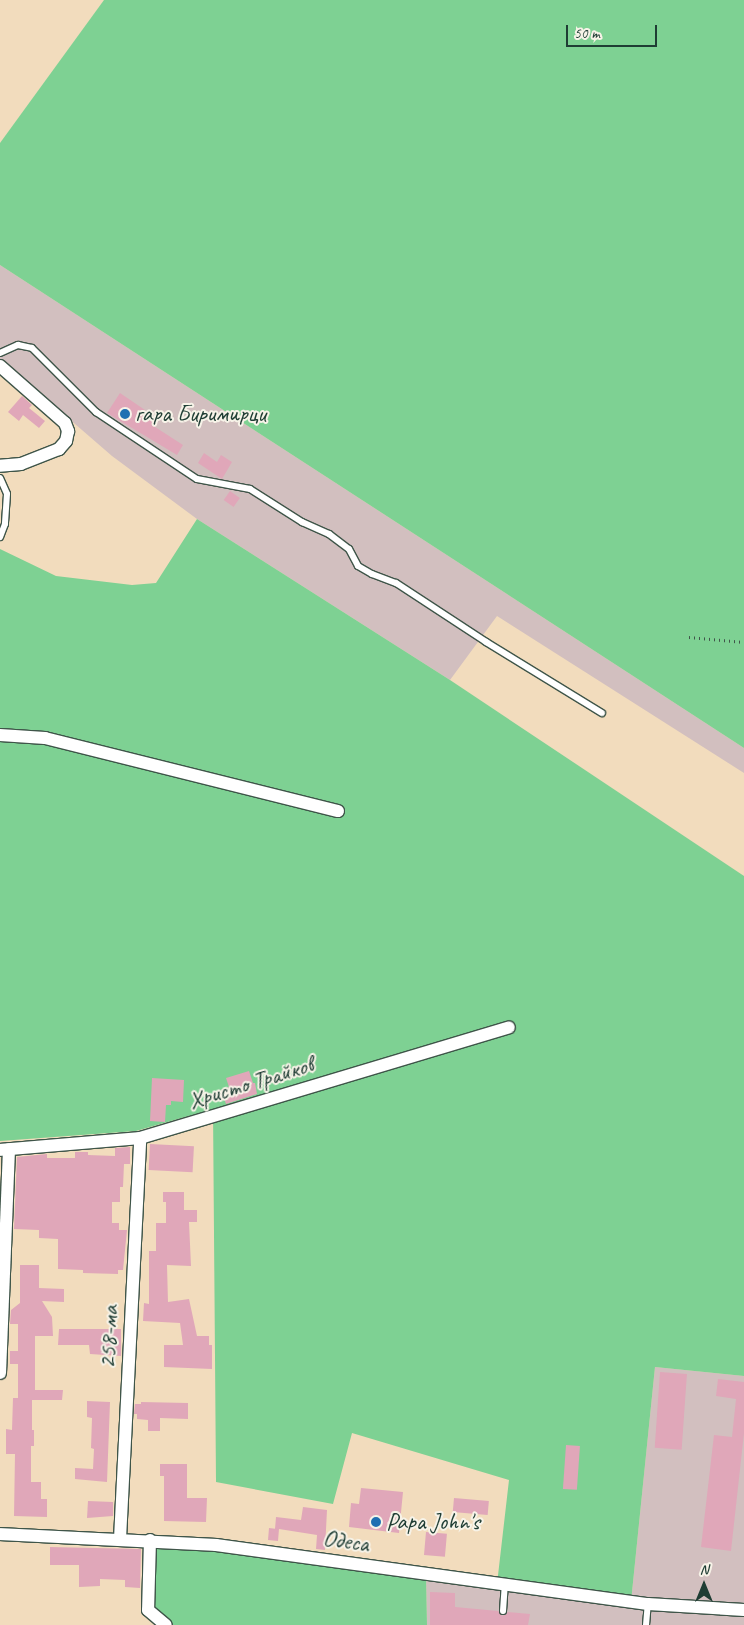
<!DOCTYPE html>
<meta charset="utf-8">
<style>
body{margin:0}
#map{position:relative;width:744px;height:1625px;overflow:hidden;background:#f2dcbd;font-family:Caveat,sans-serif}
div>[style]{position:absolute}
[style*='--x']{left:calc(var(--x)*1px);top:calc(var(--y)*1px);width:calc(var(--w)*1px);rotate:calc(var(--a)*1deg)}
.industrial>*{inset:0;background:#d2bfbf}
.green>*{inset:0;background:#7ed193}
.building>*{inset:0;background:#e0a7b9;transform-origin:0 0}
.path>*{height:2.5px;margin-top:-1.25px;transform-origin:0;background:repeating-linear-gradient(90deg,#3f5549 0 1px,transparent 0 5px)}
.roads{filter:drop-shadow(1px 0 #3f5549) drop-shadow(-1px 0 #3f5549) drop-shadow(0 1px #3f5549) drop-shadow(0 -1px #3f5549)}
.lane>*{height:6px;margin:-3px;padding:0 3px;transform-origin:3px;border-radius:3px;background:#fff}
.street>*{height:12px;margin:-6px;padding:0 6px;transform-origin:6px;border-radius:6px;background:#fff}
.dots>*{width:14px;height:14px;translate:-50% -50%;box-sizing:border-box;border:2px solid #f7f3e8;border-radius:50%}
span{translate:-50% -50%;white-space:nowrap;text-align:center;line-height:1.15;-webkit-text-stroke:4px #f7f3e8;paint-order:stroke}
.poi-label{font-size:24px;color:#1f3d34}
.left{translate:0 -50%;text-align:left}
.street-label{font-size:24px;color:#1f3d34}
.north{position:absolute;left:679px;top:1560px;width:50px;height:50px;-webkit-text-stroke:4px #f7f3e8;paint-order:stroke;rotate:0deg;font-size:14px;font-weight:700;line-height:20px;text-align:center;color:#1f3d34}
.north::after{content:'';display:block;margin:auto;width:18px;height:22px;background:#1f3d34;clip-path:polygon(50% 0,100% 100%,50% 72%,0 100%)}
.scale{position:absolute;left:566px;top:25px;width:91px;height:22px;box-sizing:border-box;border:2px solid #1f3d34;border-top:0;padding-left:6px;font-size:15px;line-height:18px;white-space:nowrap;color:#1f3d34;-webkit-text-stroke:4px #f7f3e8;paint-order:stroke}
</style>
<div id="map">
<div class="industrial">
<i style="clip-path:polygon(0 265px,744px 748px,744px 773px,497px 616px,450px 680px,197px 519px,112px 456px,0 359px)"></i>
<i style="clip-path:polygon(655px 1367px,744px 1376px,744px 1625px,427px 1625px,426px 1574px,631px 1602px)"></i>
</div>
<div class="green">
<i style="clip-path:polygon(104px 0,744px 0,744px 748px,0 265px,0 143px)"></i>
<i style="clip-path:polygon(197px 519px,450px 680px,744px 876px,744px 1376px,655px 1367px,631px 1602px,497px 1584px,509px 1480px,352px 1433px,333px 1504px,216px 1482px,213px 1109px,136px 1131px,0 1141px,0 549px,56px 576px,132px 585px,156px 583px)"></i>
<i style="clip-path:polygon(150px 1540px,426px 1574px,427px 1625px,166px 1625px,148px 1610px)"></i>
</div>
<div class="building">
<i style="clip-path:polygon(120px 393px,145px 410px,143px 414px,155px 421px,152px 425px,183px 445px,177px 455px,107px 413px)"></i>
<i style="clip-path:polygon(22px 396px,32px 405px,29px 408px,45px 421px,39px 428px,23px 415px,19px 421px,8px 412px)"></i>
<i style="clip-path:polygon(204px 453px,217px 462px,221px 455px,232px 462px,222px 479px,198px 463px)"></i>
<i style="left:230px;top:491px;width:12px;height:11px;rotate:35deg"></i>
<i style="clip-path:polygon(249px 1071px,253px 1083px,255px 1083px,257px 1094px,226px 1104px,221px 1090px,229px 1087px,226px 1078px)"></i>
<i style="clip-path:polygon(152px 1078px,184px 1080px,183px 1102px,171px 1101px,171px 1105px,166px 1105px,165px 1122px,150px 1121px)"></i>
<i style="left:150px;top:1144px;width:44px;height:26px;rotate:3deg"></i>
<i style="clip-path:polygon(130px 1147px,130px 1164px,124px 1164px,123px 1187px,120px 1187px,120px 1202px,112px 1202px,112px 1223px,119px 1223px,119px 1230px,127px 1230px,123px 1270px,118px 1270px,118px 1274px,83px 1273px,83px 1270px,58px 1269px,58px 1239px,39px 1238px,39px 1230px,14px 1229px,17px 1157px,47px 1154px,47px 1158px,75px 1158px,75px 1152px,88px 1152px,88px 1155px,115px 1156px,115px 1148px)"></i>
<i style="clip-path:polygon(163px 1192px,184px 1192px,184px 1210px,197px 1210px,197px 1222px,189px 1222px,191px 1266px,167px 1265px,168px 1302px,189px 1299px,197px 1336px,209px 1336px,209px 1345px,212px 1345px,212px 1369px,164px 1367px,164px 1345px,183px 1345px,180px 1323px,143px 1321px,144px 1303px,149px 1304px,149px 1251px,156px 1251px,156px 1223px,166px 1223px,166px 1202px,163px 1202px)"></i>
<i style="clip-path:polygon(20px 1265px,39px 1265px,39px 1288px,64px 1289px,64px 1302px,42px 1301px,52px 1317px,53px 1336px,35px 1336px,35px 1390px,63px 1390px,62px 1400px,32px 1400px,32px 1430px,34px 1430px,34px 1446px,31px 1446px,31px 1482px,41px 1482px,41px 1499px,47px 1499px,47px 1517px,14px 1516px,15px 1454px,6px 1454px,6px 1429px,12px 1430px,13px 1398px,18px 1398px,18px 1364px,10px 1364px,10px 1351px,18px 1351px,18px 1324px,10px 1324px,11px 1310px,20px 1303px)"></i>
<i style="clip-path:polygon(59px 1329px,121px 1329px,121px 1356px,90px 1354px,89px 1345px,58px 1345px)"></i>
<i style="left:660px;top:1372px;width:27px;height:76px;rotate:4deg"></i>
<i style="clip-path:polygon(718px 1379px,744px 1382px,744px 1433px,731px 1551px,701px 1547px,714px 1435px,732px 1437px,736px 1399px,716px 1396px)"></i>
<i style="clip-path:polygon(87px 1401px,110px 1402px,107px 1482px,75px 1479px,75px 1468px,93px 1469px,94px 1449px,91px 1448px,92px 1418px,87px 1417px)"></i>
<i style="clip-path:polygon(141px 1402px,188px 1403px,188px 1419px,160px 1418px,160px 1431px,148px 1431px,148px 1420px,137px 1419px,137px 1414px,134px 1414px,135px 1404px,141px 1404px)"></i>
<i style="left:566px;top:1445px;width:14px;height:44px;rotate:4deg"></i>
<i style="clip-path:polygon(160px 1464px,187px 1464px,187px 1498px,207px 1498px,206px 1522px,164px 1521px,164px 1476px,160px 1476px)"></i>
<i style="clip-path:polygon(361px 1488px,403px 1492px,399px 1533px,349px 1527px,351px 1503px,359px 1504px)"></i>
<i style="left:454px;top:1498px;width:35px;height:14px;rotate:5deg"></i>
<i style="clip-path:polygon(88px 1501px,113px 1502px,113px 1516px,87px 1518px)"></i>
<i style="clip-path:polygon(303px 1507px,327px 1510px,325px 1550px,316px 1549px,317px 1535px,279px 1529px,278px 1541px,268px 1540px,269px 1528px,277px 1529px,275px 1529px,276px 1517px,301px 1520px)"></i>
<i style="left:426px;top:1532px;width:21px;height:23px;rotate:5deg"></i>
<i style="clip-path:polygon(50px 1547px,141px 1549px,140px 1588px,125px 1587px,125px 1580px,100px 1579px,100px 1586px,79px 1587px,79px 1565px,50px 1565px)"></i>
<i style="clip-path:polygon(430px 1592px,455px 1593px,455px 1607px,498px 1611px,502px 1616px,508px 1612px,530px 1614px,528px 1625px,430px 1625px)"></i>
</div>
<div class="path">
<i style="--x:689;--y:637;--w:55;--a:5.2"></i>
</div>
<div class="roads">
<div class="lane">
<i style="--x:0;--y:353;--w:20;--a:-24"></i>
<i style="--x:18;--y:345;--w:14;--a:12"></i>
<i style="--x:32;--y:348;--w:91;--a:45"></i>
<i style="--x:96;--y:412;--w:121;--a:33.6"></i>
<i style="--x:197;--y:479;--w:54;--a:10.7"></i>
<i style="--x:250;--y:489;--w:62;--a:32.4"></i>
<i style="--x:302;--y:522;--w:30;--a:24"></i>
<i style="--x:329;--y:534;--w:25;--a:37"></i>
<i style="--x:349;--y:549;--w:19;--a:62"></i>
<i style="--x:358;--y:566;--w:16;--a:30"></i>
<i style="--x:372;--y:574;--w:26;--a:21"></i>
<i style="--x:396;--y:583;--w:108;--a:33.2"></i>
<i style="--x:486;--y:642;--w:136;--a:31.5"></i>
<i style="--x:0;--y:478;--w:17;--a:66"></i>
<i style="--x:7;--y:494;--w:30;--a:94"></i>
<i style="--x:5;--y:524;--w:14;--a:111"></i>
<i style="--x:503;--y:1611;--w:26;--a:-86"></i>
<i style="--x:646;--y:1625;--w:21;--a:-85"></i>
</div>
<div class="street">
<i style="--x:0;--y:366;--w:86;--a:41.2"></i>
<i style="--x:65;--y:423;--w:9;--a:69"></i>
<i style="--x:68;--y:431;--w:10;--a:101"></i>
<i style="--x:66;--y:441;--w:11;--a:131"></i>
<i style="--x:59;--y:449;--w:41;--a:158.5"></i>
<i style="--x:21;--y:464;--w:21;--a:175"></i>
<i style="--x:0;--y:735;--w:45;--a:3.8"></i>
<i style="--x:45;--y:738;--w:302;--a:14"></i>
<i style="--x:0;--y:1150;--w:141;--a:-4.9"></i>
<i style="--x:140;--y:1138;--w:385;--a:-16.7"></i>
<i style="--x:0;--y:1373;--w:224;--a:-87.7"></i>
<i style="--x:0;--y:1534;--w:216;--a:2.9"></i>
<i style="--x:216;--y:1545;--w:436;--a:7.8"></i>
<i style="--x:648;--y:1604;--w:96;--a:3.6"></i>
<i style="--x:120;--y:1539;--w:401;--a:-87.1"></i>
<i style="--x:150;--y:1540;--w:70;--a:91.6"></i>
<i style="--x:148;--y:1610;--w:23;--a:40"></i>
</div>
</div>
<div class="dots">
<i style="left:125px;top:414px;background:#1f6fb2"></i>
<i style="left:376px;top:1522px;background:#1f6fb2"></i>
</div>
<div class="poi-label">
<span class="left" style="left:135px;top:414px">гара Биримирци</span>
<span class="left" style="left:386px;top:1522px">Papa John's</span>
</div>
<div class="street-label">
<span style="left:251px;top:1083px;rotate:-17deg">Христо Трайков</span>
<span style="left:109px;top:1337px;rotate:-87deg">258-ма</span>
<span style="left:346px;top:1541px;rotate:8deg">Одеса</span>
</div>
<div class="north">N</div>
<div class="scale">50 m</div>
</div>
